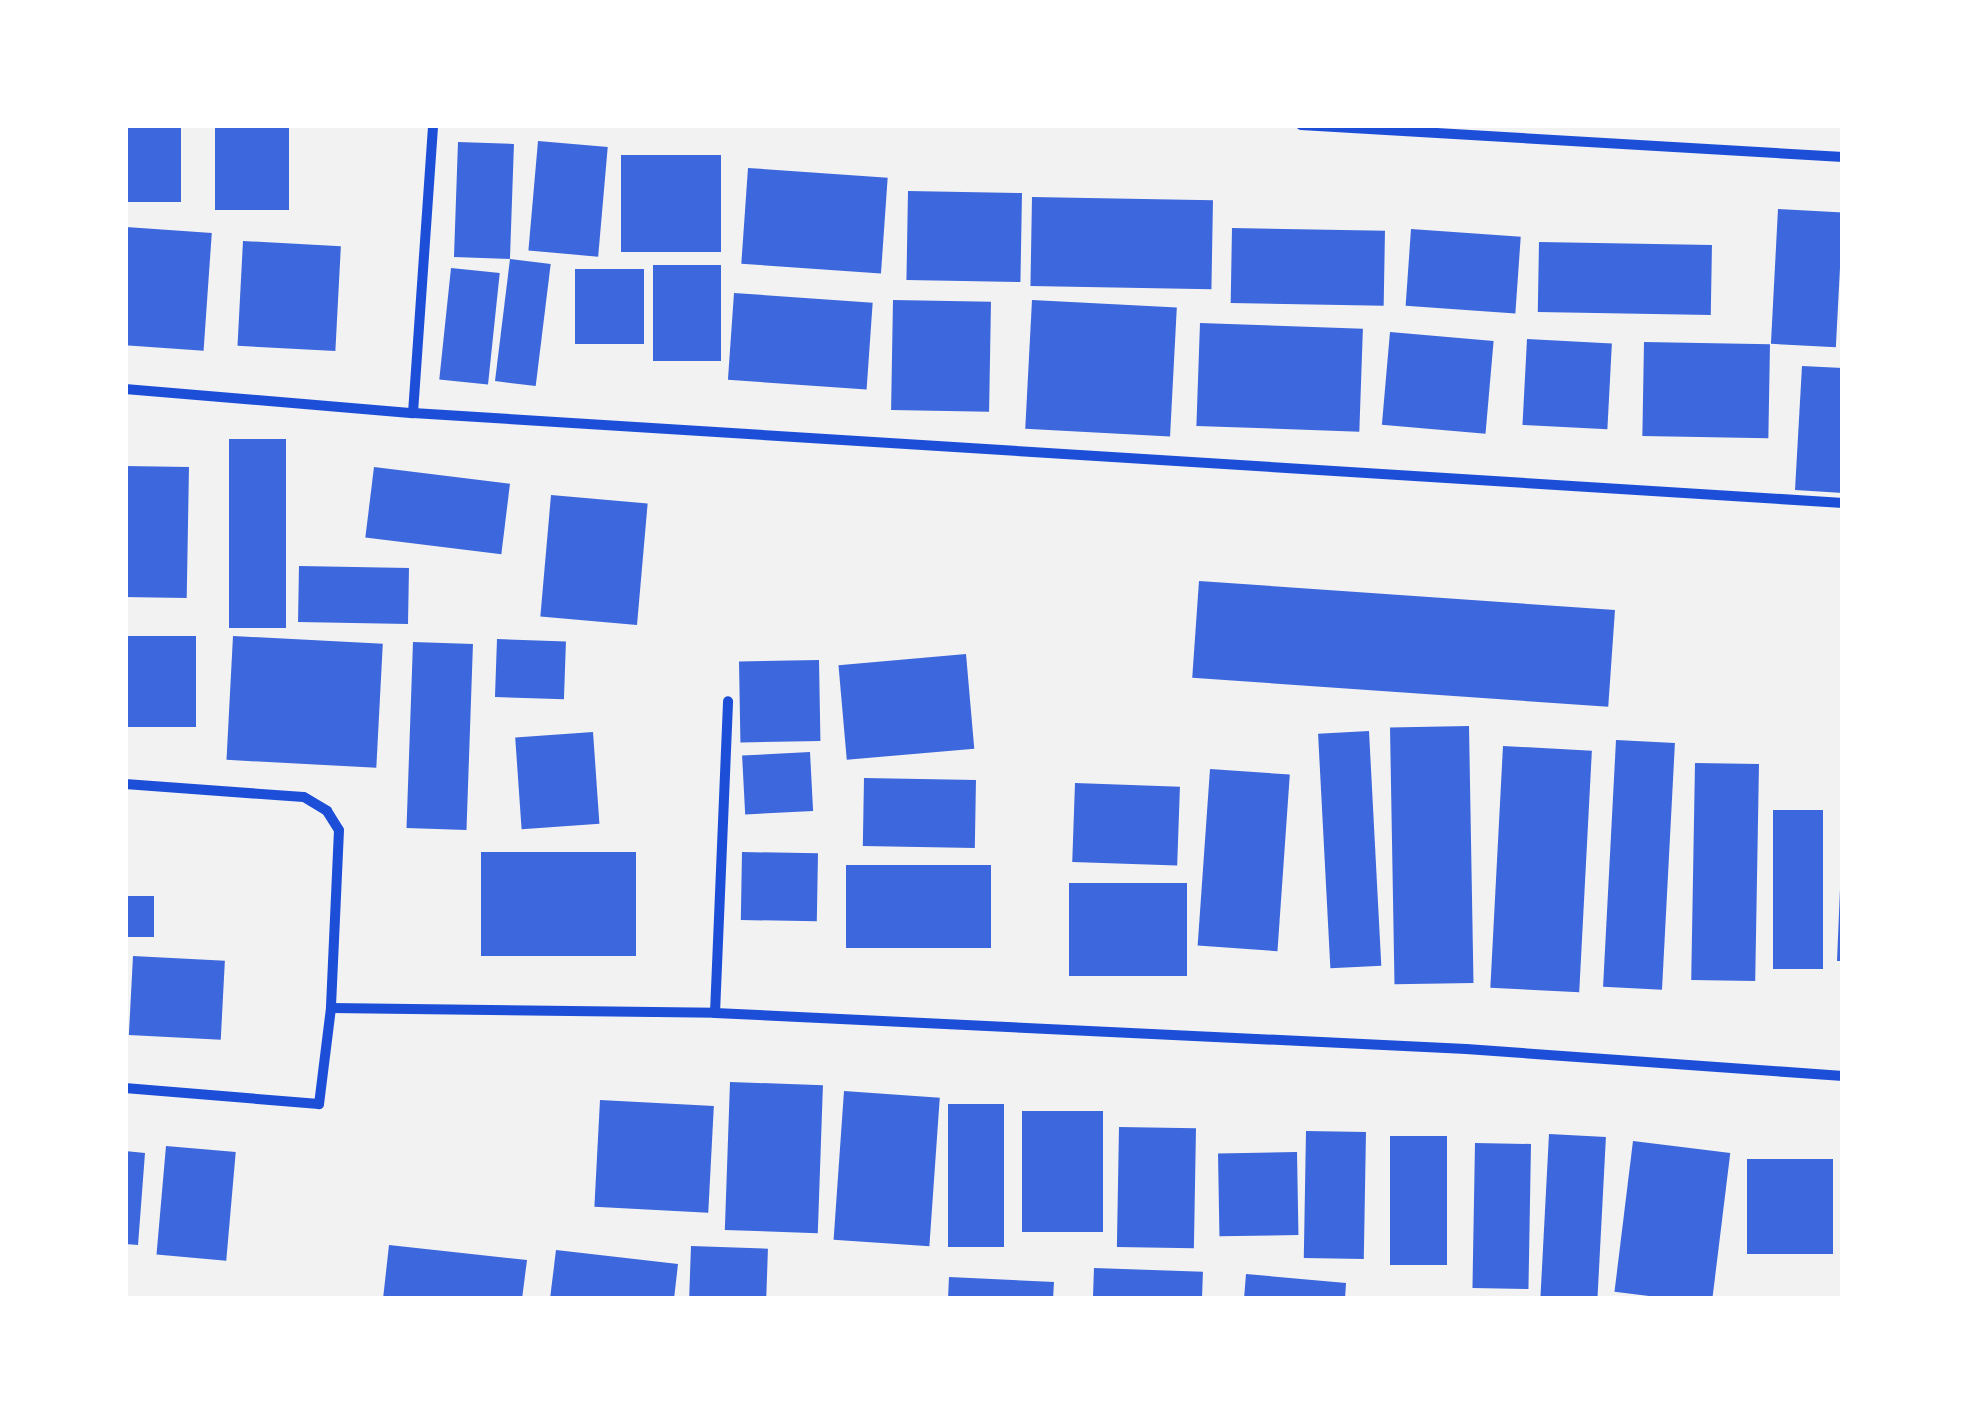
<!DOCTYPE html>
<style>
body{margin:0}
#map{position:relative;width:1968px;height:1424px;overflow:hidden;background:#f2f2f2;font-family:"Sofia Sans Condensed",sans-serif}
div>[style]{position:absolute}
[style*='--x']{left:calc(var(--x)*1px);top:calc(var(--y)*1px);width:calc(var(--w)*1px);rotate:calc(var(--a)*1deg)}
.building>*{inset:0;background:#3d67dc;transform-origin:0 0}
.minor>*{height:10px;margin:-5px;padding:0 5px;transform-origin:5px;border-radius:5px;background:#1d4ed8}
span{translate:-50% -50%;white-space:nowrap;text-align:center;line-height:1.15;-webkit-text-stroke:8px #fff;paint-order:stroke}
.frame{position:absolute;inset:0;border:128px solid #fff;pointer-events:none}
</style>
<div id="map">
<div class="building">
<i style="left:125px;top:125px;width:56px;height:77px"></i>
<i style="left:215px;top:125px;width:74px;height:85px"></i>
<i style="left:538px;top:141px;width:70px;height:110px;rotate:5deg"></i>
<i style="left:458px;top:142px;width:56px;height:115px;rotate:2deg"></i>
<i style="left:621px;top:155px;width:100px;height:97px"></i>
<i style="left:748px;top:168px;width:140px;height:96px;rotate:4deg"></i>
<i style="left:908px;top:191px;width:114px;height:89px;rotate:1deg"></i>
<i style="left:1032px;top:197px;width:181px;height:89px;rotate:1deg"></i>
<i style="left:1778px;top:209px;width:65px;height:135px;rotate:3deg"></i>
<i style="left:126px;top:227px;width:86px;height:118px;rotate:4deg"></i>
<i style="left:1232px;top:228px;width:153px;height:75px;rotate:1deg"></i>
<i style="left:1411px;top:229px;width:110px;height:77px;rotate:4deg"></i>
<i style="left:243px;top:241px;width:98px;height:105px;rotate:3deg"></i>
<i style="left:1539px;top:242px;width:173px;height:70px;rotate:1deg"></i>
<i style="left:510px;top:259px;width:41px;height:123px;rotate:7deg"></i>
<i style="left:653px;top:265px;width:68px;height:96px"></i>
<i style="left:451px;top:268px;width:49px;height:112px;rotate:6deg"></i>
<i style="left:575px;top:269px;width:69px;height:75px"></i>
<i style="left:734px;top:293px;width:139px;height:87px;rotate:4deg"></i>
<i style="left:893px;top:300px;width:98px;height:110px;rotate:1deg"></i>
<i style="left:1032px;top:300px;width:145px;height:129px;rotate:3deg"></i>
<i style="left:1200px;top:323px;width:163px;height:103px;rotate:2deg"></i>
<i style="left:1390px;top:332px;width:104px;height:93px;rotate:5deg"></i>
<i style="left:1527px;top:339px;width:85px;height:86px;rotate:3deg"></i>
<i style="left:1644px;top:342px;width:126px;height:94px;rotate:1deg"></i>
<i style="clip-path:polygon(1802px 366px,1843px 368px,1843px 493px,1795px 490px)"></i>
<i style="left:229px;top:439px;width:57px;height:189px"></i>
<i style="left:125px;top:466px;width:64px;height:131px;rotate:1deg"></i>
<i style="left:374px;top:467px;width:137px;height:71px;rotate:7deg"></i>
<i style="left:551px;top:495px;width:97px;height:122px;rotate:5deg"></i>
<i style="left:299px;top:566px;width:110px;height:56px;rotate:1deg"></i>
<i style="left:1199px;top:581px;width:417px;height:97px;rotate:4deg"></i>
<i style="left:125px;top:636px;width:71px;height:91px"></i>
<i style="left:233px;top:636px;width:150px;height:124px;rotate:3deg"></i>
<i style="left:497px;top:639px;width:69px;height:58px;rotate:2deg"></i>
<i style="left:413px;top:642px;width:60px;height:186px;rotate:2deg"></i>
<i style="left:966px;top:654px;width:95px;height:128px;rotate:85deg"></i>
<i style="left:819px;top:660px;width:81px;height:80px;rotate:89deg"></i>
<i style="left:1469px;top:726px;width:257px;height:79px;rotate:89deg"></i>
<i style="left:1369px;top:731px;width:235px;height:51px;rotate:87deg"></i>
<i style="left:593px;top:732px;width:92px;height:78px;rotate:86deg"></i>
<i style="left:1616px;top:740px;width:59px;height:247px;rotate:3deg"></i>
<i style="left:1503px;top:746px;width:89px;height:242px;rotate:3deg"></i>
<i style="left:810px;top:752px;width:59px;height:68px;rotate:87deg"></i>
<i style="left:1695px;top:763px;width:64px;height:217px;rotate:1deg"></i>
<i style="left:1210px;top:769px;width:80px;height:177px;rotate:4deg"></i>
<i style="left:864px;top:778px;width:112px;height:68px;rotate:1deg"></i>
<i style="left:1075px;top:783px;width:105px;height:79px;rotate:2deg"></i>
<i style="left:1773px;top:810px;width:50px;height:159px"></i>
<i style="left:481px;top:852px;width:155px;height:104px"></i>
<i style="left:742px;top:852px;width:76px;height:68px;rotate:1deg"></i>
<i style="left:846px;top:865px;width:145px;height:83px"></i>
<i style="left:1069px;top:883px;width:118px;height:93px"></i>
<i style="clip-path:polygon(1840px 889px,1843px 889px,1843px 961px,1837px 961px)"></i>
<i style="left:125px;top:896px;width:29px;height:41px"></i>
<i style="left:133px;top:956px;width:92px;height:79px;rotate:3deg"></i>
<i style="left:730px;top:1082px;width:93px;height:148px;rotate:2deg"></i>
<i style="left:844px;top:1091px;width:96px;height:149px;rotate:4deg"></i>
<i style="left:600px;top:1100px;width:114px;height:107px;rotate:3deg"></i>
<i style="left:948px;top:1104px;width:56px;height:143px"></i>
<i style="left:1022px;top:1111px;width:81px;height:121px"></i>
<i style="left:1119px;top:1127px;width:77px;height:120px;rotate:1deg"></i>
<i style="left:1306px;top:1131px;width:60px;height:127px;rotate:1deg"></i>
<i style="left:1549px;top:1134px;width:57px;height:165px;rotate:3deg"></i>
<i style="left:1447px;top:1136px;width:129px;height:57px;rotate:90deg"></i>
<i style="left:1633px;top:1141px;width:98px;height:152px;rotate:7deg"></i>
<i style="left:1475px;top:1143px;width:56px;height:145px;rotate:1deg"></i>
<i style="left:166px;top:1146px;width:70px;height:109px;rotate:5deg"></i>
<i style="clip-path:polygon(125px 1151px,145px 1153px,138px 1245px,125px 1244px)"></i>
<i style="left:1297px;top:1152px;width:83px;height:79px;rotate:89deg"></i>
<i style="left:1747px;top:1159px;width:86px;height:95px"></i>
<i style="clip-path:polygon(389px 1245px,527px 1260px,522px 1299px,383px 1299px)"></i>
<i style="left:691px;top:1246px;width:77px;height:53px;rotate:2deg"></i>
<i style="clip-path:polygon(556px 1250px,678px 1264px,674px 1299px,550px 1299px)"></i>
<i style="left:1094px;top:1268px;width:109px;height:31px;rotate:2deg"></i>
<i style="clip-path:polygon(1246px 1274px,1346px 1283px,1345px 1299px,1244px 1299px)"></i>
<i style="clip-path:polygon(949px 1277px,1054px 1282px,1053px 1299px,948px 1299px)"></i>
</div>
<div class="minor">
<i style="--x:1301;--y:125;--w:543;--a:3.38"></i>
<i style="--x:125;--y:389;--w:289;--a:4.8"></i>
<i style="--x:413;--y:413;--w:1433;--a:3.6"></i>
<i style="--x:413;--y:413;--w:289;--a:-86"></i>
<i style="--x:125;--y:784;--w:179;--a:4.2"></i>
<i style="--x:304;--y:797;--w:27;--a:31"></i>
<i style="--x:327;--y:811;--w:22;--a:58"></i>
<i style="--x:339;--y:830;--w:178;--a:92.6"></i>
<i style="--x:331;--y:1008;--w:97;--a:97.1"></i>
<i style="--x:319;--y:1104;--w:195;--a:-175.3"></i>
<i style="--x:331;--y:1008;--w:384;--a:0.7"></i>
<i style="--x:715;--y:1013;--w:752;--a:2.74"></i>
<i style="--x:1466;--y:1049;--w:378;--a:4.1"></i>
<i style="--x:715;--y:1013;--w:312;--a:-87.6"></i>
</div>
<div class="frame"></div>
</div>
